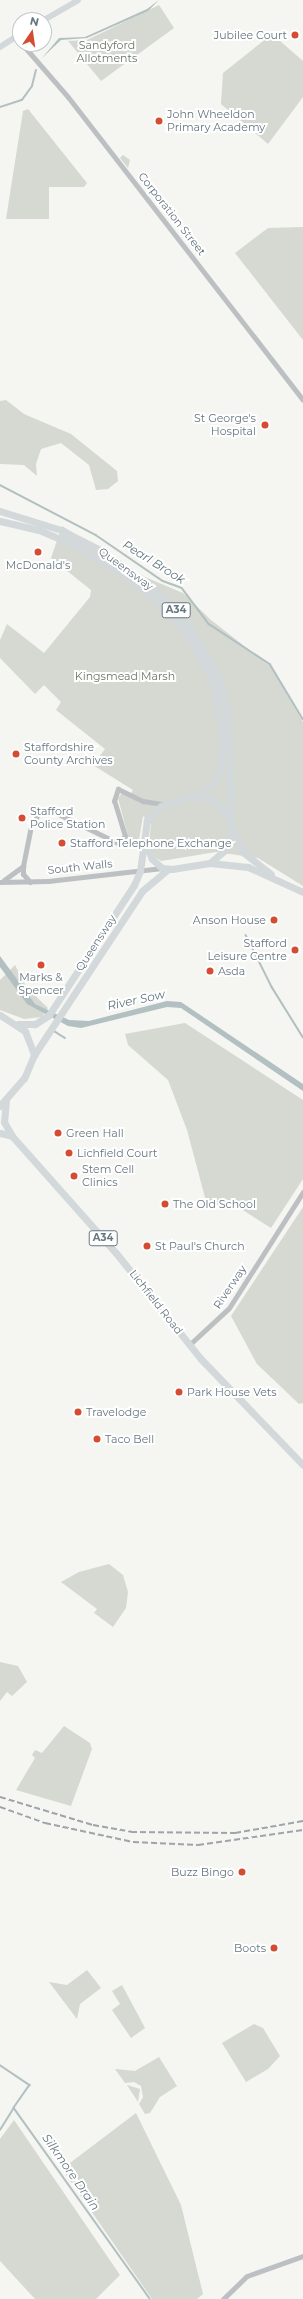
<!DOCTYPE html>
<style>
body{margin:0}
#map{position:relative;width:303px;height:2299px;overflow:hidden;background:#f5f5f1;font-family:Montserrat,sans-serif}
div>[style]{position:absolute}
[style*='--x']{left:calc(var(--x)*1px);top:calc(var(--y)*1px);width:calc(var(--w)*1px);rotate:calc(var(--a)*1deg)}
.green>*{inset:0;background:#d5d9d1}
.water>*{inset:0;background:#b2c0c2}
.stream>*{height:1.5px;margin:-0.75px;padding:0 0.75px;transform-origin:0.75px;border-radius:0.75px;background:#b2c0c2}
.tertiary>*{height:5px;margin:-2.5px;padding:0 2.5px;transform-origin:2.5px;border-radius:2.5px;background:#bcc0c3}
.secondary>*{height:6px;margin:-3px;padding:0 3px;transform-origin:3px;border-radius:3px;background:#d3d8db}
.trunk>*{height:7px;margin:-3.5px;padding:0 3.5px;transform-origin:3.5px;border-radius:3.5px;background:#d3d8db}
.rail>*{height:1.5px;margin-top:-0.75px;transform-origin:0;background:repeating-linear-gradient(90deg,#9ea4a9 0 6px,transparent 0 9px)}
.dots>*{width:11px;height:11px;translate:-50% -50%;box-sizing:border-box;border:2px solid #fff;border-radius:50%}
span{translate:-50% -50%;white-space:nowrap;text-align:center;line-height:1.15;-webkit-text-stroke:4px #fff;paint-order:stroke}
.shield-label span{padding:1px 3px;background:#fff;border:1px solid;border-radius:3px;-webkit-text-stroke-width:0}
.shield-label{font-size:10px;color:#667680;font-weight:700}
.poi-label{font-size:11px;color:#667680}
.right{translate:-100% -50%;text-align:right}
.left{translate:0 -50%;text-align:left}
.park-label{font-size:11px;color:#6a7864}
.street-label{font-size:11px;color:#667680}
.water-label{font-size:12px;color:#62777d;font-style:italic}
.north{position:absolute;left:12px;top:12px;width:40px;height:40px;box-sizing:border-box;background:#fff;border:1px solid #c2c8cc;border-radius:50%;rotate:13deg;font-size:11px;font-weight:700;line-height:16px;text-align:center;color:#667680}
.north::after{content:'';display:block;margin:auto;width:14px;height:18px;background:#d54c32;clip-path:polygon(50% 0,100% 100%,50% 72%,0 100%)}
</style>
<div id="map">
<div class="green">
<i style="clip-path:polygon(159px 5px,174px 28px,101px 81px,68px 41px,87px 40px)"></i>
<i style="clip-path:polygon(272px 34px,303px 61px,303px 97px,268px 144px,221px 104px,223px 73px)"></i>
<i style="clip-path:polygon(28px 109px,87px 183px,84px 187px,49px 187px,49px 219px,6px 219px,23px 111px)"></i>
<i style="clip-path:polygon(123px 155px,130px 160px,128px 168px,120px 158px)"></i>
<i style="clip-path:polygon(303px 227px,303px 340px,235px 253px,268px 228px)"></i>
<i style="clip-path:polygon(6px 400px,24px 414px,71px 434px,117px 471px,118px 481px,108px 489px,96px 490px,89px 465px,61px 443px,41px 449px,36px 464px,37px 476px,24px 465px,0 464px,0 401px)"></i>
<i style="clip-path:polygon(62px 526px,145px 577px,183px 593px,211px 620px,271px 667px,303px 722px,303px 886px,258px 858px,216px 852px,161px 861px,153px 856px,149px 843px,151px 824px,143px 816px,139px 840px,130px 844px,118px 798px,122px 793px,129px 796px,133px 790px,93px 765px,105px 749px,56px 710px,61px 702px,44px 685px,35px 694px,0 658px,0 640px,7px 624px,44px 653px,90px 597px,91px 590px,51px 558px)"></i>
<i style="clip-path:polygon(15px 965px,27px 988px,48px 1008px,42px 1017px,24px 1019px,0 1010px,0 980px)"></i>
<i style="clip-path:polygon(185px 1023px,303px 1100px,303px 1179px,271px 1228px,235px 1205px,207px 1205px,187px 1130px,168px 1080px,128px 1045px,125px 1034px)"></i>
<i style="clip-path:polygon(303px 1207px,303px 1403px,299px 1404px,257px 1364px,231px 1316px)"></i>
<i style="clip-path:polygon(109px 1564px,123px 1575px,128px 1592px,126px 1608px,113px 1627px,94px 1613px,97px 1609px,61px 1582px,79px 1572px)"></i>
<i style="clip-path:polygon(0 1662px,18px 1666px,27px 1682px,12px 1696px,7px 1692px,0 1701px)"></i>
<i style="clip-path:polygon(64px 1726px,90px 1743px,92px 1749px,71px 1806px,16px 1790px,35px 1758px,32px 1755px,35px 1750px,42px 1753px)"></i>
<i style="clip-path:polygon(87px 1970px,101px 1988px,80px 2004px,77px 2019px,49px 1982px,67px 1985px)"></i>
<i style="clip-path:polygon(122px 1985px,145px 2028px,131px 2038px,112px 2010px,120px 2004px,112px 1991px)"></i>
<i style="clip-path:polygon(254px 2024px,263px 2028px,280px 2056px,268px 2069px,246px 2082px,222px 2043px)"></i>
<i style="clip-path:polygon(159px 2057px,177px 2086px,160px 2097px,150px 2113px,145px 2114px,139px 2104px,143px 2097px,141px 2086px,134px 2082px,125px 2083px,115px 2069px,135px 2071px)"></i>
<i style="clip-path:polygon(127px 2085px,140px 2089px,138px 2102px)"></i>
<i style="clip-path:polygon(136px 2113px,181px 2205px,203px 2294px,197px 2299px,152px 2299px,62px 2169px)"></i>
<i style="clip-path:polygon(14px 2120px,120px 2275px,96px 2299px,35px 2299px,0 2261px,0 2139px)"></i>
</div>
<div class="water">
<i style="clip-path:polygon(159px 0,148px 11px,87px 38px,61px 40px,42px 58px,59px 38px,85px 37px,147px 9px)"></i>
<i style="clip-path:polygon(0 956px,35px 1004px,69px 1020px,89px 1021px,167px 1001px,181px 1002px,303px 1084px,303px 1091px,181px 1008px,167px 1007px,81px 1028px,68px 1026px,27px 1004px,0 967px)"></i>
</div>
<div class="stream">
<i style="--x:0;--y:107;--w:23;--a:-18"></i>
<i style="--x:22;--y:100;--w:17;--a:-54"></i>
<i style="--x:32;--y:86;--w:16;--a:-76"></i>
<i style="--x:0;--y:485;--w:108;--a:27.5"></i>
<i style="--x:96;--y:535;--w:81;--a:34.5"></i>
<i style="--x:163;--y:581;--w:20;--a:20"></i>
<i style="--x:182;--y:588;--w:45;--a:53.1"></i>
<i style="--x:209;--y:624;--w:73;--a:33.3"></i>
<i style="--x:270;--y:664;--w:64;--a:59"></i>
<i style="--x:246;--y:935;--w:58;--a:63.4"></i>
<i style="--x:272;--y:987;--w:59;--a:58.2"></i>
<i style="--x:54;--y:1031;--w:13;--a:32"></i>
<i style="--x:0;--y:2065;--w:36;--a:34"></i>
<i style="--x:30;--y:2085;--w:28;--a:125"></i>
<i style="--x:14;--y:2108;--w:234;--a:54.5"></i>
<i style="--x:0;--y:2130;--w:26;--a:-58"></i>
</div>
<div class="tertiary">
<i style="--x:22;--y:44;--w:70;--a:49"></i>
<i style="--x:68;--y:97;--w:383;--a:52.2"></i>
<i style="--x:4;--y:880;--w:24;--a:-36"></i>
<i style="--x:0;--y:882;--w:48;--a:-1.2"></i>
<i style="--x:48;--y:881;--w:115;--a:-6.5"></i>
<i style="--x:30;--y:882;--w:11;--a:-131"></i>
<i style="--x:23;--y:874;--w:8;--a:-90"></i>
<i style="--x:23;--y:866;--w:41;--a:-78.7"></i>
<i style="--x:31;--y:826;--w:17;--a:-59"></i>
<i style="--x:40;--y:811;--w:10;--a:-6"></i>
<i style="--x:50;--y:810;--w:76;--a:25.9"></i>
<i style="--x:118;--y:843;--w:10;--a:-45"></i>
<i style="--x:125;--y:836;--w:37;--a:-107"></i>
<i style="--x:114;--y:801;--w:13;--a:-72"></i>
<i style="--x:118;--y:789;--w:28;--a:26"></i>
<i style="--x:143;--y:801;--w:20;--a:9"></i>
<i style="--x:189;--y:1345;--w:54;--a:-42.8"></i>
<i style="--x:229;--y:1308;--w:138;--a:-57.5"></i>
<i style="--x:223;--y:2299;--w:33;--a:-44"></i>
<i style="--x:247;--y:2276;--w:59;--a:-19.7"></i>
</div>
<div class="secondary">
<i style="--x:44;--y:20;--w:39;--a:-30"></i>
<i style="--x:0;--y:47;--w:24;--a:-33"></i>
</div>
<div class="trunk">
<i style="--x:0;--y:511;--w:64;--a:17.3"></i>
<i style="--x:61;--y:530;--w:46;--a:27.1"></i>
<i style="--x:102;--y:551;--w:66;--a:36.3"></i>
<i style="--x:155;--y:590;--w:51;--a:46.6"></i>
<i style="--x:190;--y:627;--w:58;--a:59.9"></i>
<i style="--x:219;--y:677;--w:39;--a:77"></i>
<i style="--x:228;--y:715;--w:112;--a:88.5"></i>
<i style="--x:231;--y:827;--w:29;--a:63"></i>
<i style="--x:244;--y:853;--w:34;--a:38"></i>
<i style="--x:0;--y:521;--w:40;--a:13"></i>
<i style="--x:39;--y:530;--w:39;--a:23"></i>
<i style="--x:75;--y:545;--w:54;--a:31.3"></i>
<i style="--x:121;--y:573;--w:54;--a:39"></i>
<i style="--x:163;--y:607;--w:38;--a:49"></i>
<i style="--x:188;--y:636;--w:50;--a:61.4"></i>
<i style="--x:212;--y:680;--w:57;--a:78.9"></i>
<i style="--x:223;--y:736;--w:35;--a:95"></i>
<i style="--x:220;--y:771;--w:13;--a:117"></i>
<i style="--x:214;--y:783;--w:15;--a:143"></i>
<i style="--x:202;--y:792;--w:43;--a:161.1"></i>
<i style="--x:161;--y:806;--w:20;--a:135"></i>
<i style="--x:147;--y:820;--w:51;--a:97.8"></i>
<i style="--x:140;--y:871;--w:15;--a:113"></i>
<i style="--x:134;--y:885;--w:155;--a:123.2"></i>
<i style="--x:49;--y:1015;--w:17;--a:147"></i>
<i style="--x:35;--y:1024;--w:17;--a:180"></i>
<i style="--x:193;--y:797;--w:21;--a:8"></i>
<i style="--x:214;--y:800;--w:21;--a:49"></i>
<i style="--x:145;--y:843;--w:17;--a:66"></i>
<i style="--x:152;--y:859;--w:13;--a:42"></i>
<i style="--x:162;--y:868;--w:10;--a:6"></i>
<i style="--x:172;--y:869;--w:38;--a:-9"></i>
<i style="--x:210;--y:863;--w:18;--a:-41"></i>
<i style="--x:224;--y:851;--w:22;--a:-68"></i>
<i style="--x:210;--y:863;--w:38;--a:6"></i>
<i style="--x:248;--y:867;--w:60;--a:24.4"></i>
<i style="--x:0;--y:1015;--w:30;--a:33"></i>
<i style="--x:25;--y:1031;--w:26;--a:69"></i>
<i style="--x:34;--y:1055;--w:25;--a:113"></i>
<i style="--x:24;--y:1078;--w:37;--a:131"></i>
<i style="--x:34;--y:1055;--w:196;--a:-56.6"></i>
<i style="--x:142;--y:891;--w:34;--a:-40"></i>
<i style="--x:6;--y:1100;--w:22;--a:95"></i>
<i style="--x:4;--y:1122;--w:16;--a:60"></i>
<i style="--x:12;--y:1136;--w:157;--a:48.4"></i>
<i style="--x:116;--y:1253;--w:136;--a:51.3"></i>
<i style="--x:201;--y:1359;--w:147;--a:46.1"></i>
<i style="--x:0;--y:1133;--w:12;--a:14"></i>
</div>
<div class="rail">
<i style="--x:0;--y:1797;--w:97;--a:16.8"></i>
<i style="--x:93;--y:1825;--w:39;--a:10"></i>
<i style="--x:131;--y:1832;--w:104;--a:0.6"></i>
<i style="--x:235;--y:1833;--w:69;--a:-10"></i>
<i style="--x:0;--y:1807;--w:48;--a:19.6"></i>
<i style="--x:45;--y:1823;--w:90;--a:12.2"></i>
<i style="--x:133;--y:1842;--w:65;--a:2.6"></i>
<i style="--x:198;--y:1845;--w:106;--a:-8.1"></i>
</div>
<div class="dots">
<i style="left:295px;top:35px;background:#d54c32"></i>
<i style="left:159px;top:121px;background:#d54c32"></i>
<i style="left:265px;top:425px;background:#d54c32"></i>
<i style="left:38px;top:552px;background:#d54c32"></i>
<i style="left:16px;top:754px;background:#d54c32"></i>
<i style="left:22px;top:818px;background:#d54c32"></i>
<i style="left:62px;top:843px;background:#d54c32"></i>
<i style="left:274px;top:920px;background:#d54c32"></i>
<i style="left:295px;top:950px;background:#d54c32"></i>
<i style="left:41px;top:965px;background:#d54c32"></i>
<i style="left:210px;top:971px;background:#d54c32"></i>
<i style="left:58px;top:1133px;background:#d54c32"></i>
<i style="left:69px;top:1153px;background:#d54c32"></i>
<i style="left:74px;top:1176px;background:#d54c32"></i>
<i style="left:165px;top:1204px;background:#d54c32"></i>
<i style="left:147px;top:1246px;background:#d54c32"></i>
<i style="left:179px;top:1392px;background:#d54c32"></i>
<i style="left:78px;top:1412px;background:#d54c32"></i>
<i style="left:97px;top:1439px;background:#d54c32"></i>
<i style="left:242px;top:1872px;background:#d54c32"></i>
<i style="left:274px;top:1948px;background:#d54c32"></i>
</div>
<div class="shield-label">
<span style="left:176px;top:610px">A34</span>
<span style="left:103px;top:1238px">A34</span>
</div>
<div class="poi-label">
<span class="right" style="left:287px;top:35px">Jubilee Court</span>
<span class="left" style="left:167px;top:121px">John Wheeldon<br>Primary Academy</span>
<span class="right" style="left:256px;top:425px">St George's<br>Hospital</span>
<span style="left:38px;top:565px">McDonald's</span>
<span class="left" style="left:24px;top:754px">Staffordshire<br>County Archives</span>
<span class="left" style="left:30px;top:818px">Stafford<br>Police Station</span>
<span class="left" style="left:70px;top:843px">Stafford Telephone Exchange</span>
<span class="right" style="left:266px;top:920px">Anson House</span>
<span class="right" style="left:287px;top:950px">Stafford<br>Leisure Centre</span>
<span class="left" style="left:218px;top:971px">Asda</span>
<span style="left:41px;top:984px">Marks &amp;<br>Spencer</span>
<span class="left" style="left:66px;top:1133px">Green Hall</span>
<span class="left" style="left:77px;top:1153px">Lichfield Court</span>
<span class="left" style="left:82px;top:1176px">Stem Cell<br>Clinics</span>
<span class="left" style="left:173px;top:1204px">The Old School</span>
<span class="left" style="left:155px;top:1246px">St Paul's Church</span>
<span class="left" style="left:187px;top:1392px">Park House Vets</span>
<span class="left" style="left:86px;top:1412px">Travelodge</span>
<span class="left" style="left:105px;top:1439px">Taco Bell</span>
<span class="right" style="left:234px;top:1872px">Buzz Bingo</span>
<span class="right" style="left:266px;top:1948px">Boots</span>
</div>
<div class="park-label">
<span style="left:107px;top:52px">Sandyford<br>Allotments</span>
<span style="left:125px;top:676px">Kingsmead Marsh</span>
</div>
<div class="street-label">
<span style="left:172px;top:214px;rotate:52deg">Corporation Street</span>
<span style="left:126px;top:569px;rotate:36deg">Queensway</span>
<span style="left:80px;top:867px;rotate:-6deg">South Walls</span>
<span style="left:96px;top:943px;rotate:-57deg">Queensway</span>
<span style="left:230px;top:1287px;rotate:-56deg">Riverway</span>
<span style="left:156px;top:1302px;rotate:52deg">Lichfield Road</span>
</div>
<div class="water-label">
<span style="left:154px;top:562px;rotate:32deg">Pearl Brook</span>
<span style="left:136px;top:1000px;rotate:-12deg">River Sow</span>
<span style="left:71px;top:2172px;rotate:55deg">Silkmore Drain</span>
</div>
<div class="north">N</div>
</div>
